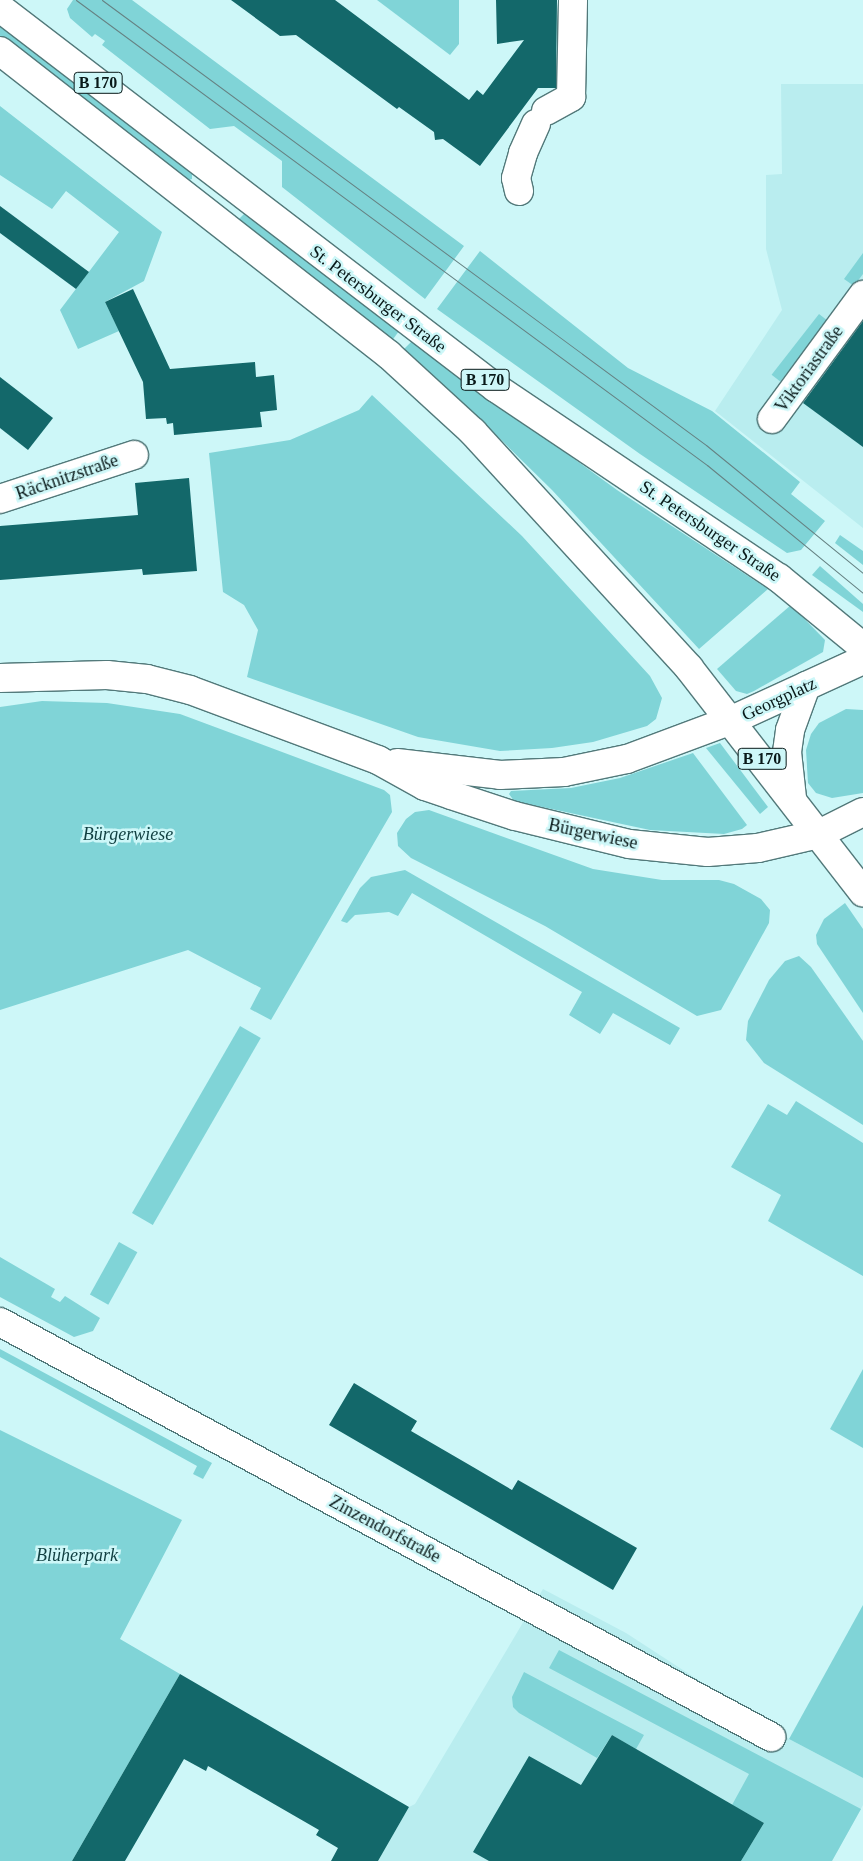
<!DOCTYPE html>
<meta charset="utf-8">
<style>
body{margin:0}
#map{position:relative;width:863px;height:1861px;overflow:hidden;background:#cdf7f8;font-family:Georgia,serif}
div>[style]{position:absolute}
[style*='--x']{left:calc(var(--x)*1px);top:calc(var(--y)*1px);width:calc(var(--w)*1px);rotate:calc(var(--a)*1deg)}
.built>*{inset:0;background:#b9edef}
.green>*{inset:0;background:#80d4d7;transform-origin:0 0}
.building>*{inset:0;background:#13686a}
.roads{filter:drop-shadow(1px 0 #52797a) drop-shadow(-1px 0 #52797a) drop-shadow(0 1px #52797a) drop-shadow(0 -1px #52797a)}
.minor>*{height:28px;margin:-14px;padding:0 14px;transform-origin:14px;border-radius:14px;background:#fff}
.major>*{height:28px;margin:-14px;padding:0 14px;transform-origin:14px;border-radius:14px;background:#fff}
.tram>*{height:1px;margin:-0.5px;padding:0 0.5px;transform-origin:0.5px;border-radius:0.5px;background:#658182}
span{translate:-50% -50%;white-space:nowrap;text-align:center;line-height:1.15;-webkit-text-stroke:5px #cdf7f8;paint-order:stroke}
.shield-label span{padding:1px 4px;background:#cdf7f8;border:1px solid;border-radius:4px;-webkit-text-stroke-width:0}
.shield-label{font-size:16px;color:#091919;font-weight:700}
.street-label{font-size:18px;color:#091919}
.park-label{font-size:18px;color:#103f41;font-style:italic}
</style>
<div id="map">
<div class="built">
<i style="clip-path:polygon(781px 84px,863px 84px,863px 528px,715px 411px,782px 310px,766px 249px,766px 175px,782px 174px)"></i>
<i style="clip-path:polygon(543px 1589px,626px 1633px,789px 1739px,863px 1778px,863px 1805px,832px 1861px,378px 1861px,409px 1807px,415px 1804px)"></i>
</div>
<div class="green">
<i style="clip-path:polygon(73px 0,132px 0,464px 246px,425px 299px,282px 187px,282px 161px,234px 126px,210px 129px,102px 45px,105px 41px,95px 34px,92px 37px,70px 18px,67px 9px)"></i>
<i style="clip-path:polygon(377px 0,459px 0,459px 44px,450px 55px)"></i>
<i style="clip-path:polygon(0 23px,192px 171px,192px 179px,186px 181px,0 38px)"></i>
<i style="clip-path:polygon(0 106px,162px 232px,144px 281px,105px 302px,119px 331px,78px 349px,60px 310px,119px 232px,66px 191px,52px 209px,0 175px)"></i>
<i style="clip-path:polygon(244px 214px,399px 331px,391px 342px,241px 223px,239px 219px)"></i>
<i style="clip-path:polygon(480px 251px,628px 368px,712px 411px,800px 482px,791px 494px,825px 521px,801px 550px,787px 553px,640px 454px,437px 309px)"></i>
<i style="clip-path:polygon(863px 253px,863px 274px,854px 286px,844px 279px)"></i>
<i style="left:819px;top:314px;width:11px;height:77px;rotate:38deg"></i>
<i style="clip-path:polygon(412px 341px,617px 490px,768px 589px,699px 649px,552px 490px,484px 423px,402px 351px)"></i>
<i style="clip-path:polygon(372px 395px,522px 536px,650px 676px,662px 698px,656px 719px,647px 726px,593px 742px,552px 748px,500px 751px,418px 737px,247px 677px,258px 630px,244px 605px,223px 592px,209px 453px,290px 440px,359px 410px)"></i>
<i style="clip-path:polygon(840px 535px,863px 551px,863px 565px,835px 543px)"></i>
<i style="clip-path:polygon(820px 566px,863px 604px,863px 612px,812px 575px)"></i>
<i style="clip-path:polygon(791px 605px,825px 640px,823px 652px,754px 691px,747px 694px,736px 691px,717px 669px)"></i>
<i style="clip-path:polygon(42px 701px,107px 703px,180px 714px,384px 790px,390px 795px,392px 812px,271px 1020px,250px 1009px,261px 988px,188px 950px,0 1010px,0 707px)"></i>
<i style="clip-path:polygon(846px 709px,863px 710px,863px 793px,832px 798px,816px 793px,808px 783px,806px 750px,811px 734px,819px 723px)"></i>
<i style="clip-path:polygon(720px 743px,768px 807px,760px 814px,706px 748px)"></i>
<i style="clip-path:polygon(693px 753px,747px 825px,742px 829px,724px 834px,650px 830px,514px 801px,509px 794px,511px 791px,571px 788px,620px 778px)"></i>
<i style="clip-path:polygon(429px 810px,593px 869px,662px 880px,719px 880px,734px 884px,761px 899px,770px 910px,769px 923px,721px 1010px,697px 1016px,545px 926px,411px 858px,398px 846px,397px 833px,406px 819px,415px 812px)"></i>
<i style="clip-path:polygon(405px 870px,680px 1028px,670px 1045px,613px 1013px,600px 1034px,569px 1015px,582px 992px,412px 893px,398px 916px,389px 912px,355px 915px,347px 923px,341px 921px,360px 888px,371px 877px)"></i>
<i style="clip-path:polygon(845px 903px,863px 929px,863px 1013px,817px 944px,816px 935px,824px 919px)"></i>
<i style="clip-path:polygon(799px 956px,811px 967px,863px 1041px,863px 1125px,764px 1063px,746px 1040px,748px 1021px,769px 980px,785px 961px)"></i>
<i style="left:240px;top:1026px;width:24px;height:216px;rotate:30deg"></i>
<i style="clip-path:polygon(796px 1101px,863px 1143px,863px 1276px,768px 1221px,781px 1195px,731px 1167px,768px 1104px,787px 1115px)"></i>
<i style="left:119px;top:1242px;width:21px;height:60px;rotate:29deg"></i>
<i style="clip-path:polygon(0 1257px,55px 1289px,51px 1297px,60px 1302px,65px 1296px,100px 1318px,93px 1331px,74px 1337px,0 1297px)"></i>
<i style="clip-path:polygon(0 1349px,212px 1463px,203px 1479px,193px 1474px,197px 1466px,0 1357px)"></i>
<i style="clip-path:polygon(863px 1369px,863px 1448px,830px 1429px)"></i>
<i style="clip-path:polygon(0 1430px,182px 1520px,120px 1639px,180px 1674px,72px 1861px,0 1861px)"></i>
<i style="clip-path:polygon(863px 1605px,863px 1778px,789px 1739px)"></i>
<i style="clip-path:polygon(559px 1650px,861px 1809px,832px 1861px,741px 1861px,764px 1823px,732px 1805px,749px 1774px,549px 1668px)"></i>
<i style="clip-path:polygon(524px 1672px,644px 1735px,636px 1749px,612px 1735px,597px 1758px,519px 1713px,513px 1707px,512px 1697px)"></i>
</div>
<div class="building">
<i style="clip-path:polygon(231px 0,335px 0,469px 100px,477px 90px,483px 95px,524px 40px,497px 44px,496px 0,557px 0,556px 88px,538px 88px,480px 166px,443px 139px,435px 140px,434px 132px,399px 107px,397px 109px,296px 35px,280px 36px)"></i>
<i style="clip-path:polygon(0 206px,89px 272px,76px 289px,0 233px)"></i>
<i style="clip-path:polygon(133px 289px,170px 369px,255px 362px,256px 377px,274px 375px,277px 410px,260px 412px,262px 427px,174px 435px,173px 423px,167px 424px,166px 418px,146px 419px,143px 382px,105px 302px)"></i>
<i style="clip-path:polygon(863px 321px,863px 447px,803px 403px)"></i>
<i style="clip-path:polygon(0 377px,53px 418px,28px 450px,0 428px)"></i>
<i style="clip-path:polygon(189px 478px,197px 571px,143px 575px,142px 569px,0 580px,0 526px,138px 515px,135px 483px)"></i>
<i style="clip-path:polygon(354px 1383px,417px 1421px,411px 1431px,473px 1467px,512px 1490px,518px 1480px,637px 1548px,613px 1590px,329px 1425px)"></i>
<i style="clip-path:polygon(180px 1674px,409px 1807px,378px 1861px,331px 1861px,338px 1848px,316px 1835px,319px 1830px,208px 1766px,206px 1771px,184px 1759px,125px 1861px,72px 1861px)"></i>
<i style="clip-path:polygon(612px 1735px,764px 1823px,741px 1861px,489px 1861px,473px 1852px,529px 1756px,581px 1785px)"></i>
</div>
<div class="roads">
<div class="minor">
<i style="--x:546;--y:111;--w:29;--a:-29"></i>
<i style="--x:571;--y:97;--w:97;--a:-88.8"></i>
<i style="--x:519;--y:191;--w:13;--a:-103"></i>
<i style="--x:516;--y:178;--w:26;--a:-74"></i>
<i style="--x:523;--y:153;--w:32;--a:-66"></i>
<i style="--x:772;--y:419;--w:154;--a:-53.7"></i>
<i style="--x:0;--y:499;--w:141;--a:-18.2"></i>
<i style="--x:0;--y:1322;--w:876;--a:28.29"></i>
</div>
<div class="major">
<i style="--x:0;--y:8;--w:625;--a:37.46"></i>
<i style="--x:496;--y:388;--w:341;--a:33.9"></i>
<i style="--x:779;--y:578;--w:109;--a:39.4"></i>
<i style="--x:0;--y:51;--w:494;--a:38"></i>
<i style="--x:389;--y:355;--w:114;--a:42.5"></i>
<i style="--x:473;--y:432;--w:320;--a:47.5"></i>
<i style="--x:689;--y:668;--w:284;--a:52.2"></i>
<i style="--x:0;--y:678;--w:107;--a:-1.6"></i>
<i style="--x:107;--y:675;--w:40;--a:5.7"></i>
<i style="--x:147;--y:679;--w:44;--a:14.3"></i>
<i style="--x:190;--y:690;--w:201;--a:20.4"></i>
<i style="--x:378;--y:760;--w:54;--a:29"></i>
<i style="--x:425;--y:786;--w:28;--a:19"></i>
<i style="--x:451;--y:795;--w:67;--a:18.2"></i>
<i style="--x:515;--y:816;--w:117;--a:13.8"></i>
<i style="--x:629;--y:844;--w:79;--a:5.8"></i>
<i style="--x:708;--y:852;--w:50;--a:-4.6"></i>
<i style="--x:758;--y:848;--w:63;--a:-12.9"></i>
<i style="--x:819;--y:834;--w:49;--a:-26.6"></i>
<i style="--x:397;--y:763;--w:104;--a:6.6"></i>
<i style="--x:500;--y:775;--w:64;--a:-2.7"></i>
<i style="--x:564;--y:772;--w:64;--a:-11.7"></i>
<i style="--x:627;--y:759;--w:112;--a:-20.4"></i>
<i style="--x:732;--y:720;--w:144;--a:-24.6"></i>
<i style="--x:792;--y:798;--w:46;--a:-96.2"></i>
<i style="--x:787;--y:752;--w:22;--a:-82"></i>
<i style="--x:790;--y:730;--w:47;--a:-70"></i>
</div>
</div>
<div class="tram">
<i style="--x:76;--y:0;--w:784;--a:36.39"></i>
<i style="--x:707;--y:465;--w:202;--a:39.4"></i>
<i style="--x:102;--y:0;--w:750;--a:36.38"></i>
<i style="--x:706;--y:445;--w:203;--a:39.2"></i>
</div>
<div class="shield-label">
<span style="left:98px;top:83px">B 170</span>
<span style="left:485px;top:380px">B 170</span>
<span style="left:762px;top:759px">B 170</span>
</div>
<div class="street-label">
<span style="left:378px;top:299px;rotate:37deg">St. Petersburger Straße</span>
<span style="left:809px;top:369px;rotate:-54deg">Viktoriastraße</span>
<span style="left:67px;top:477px;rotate:-19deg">Räcknitzstraße</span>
<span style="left:710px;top:531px;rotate:34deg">St. Petersburger Straße</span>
<span style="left:779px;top:699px;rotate:-25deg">Georgplatz</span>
<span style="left:593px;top:834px;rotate:12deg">Bürgerwiese</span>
<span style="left:385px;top:1529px;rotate:28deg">Zinzendorfstraße</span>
</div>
<div class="park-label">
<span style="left:128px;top:834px">Bürgerwiese</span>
<span style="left:77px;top:1555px">Blüherpark</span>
</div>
</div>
